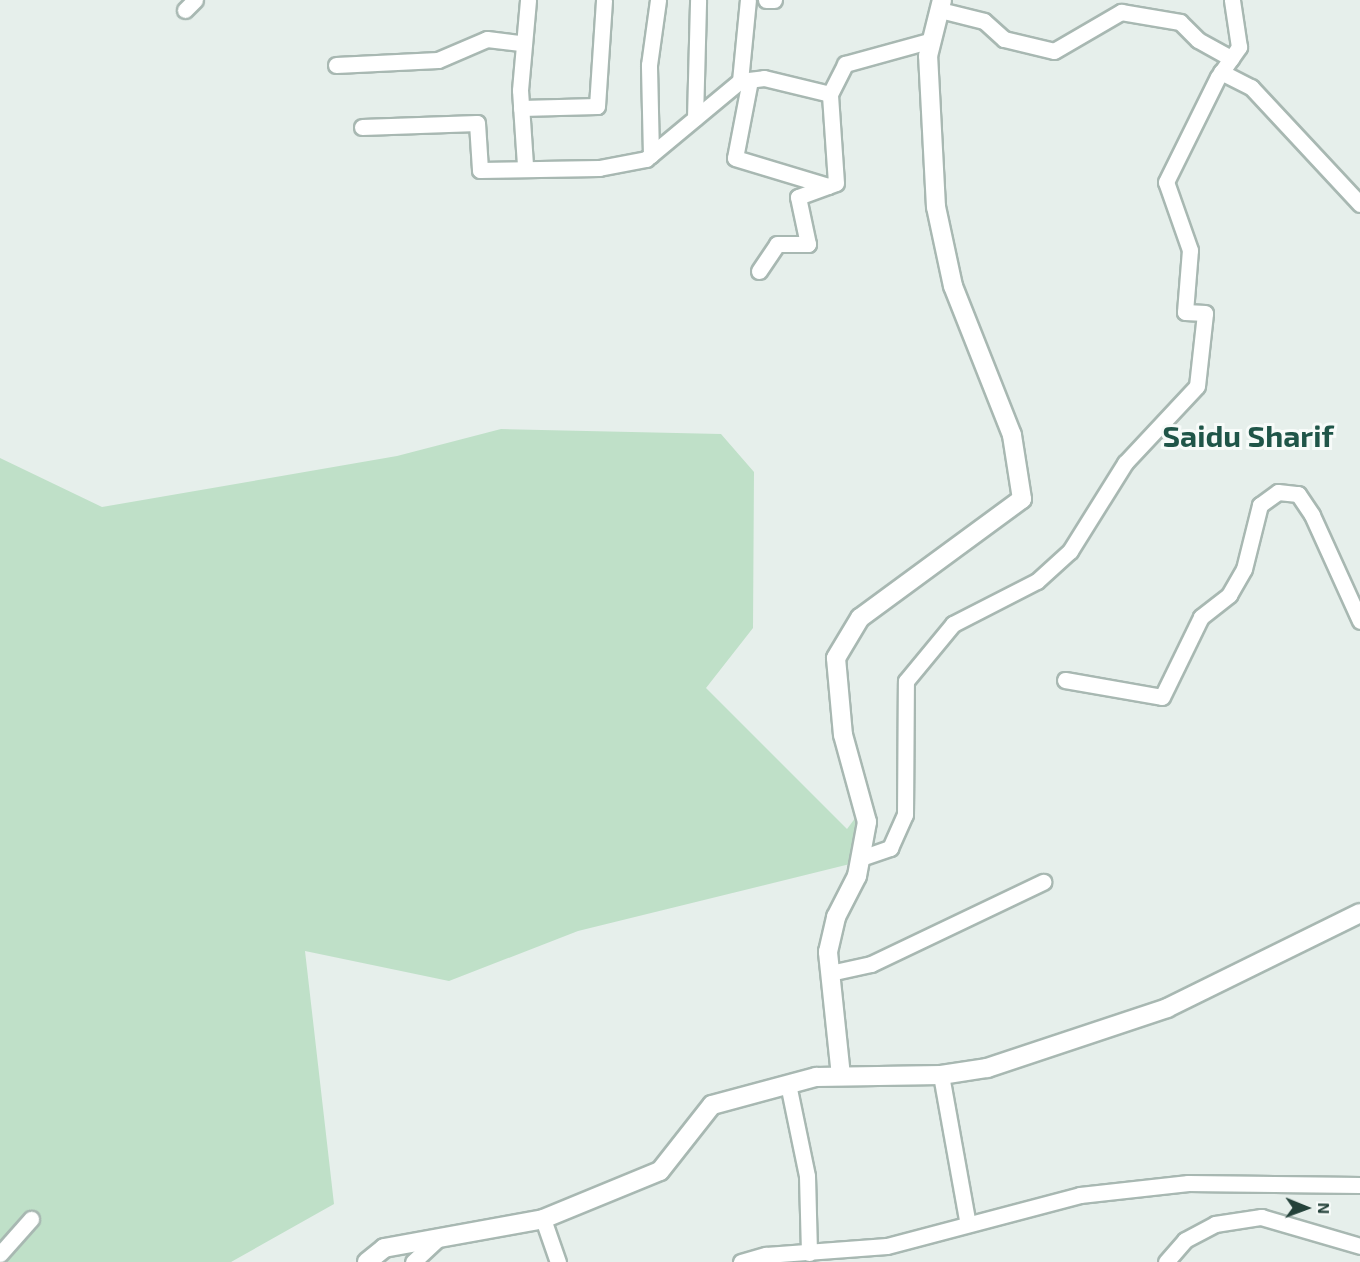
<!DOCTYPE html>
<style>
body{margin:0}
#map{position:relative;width:1360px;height:1262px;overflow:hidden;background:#e6efeb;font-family:"Exo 2",sans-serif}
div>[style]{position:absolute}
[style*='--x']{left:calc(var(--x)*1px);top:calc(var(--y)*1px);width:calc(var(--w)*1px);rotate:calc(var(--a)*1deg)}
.green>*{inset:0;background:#bfe0c8}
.roads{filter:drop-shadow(2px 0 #a8b8b2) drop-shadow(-2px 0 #a8b8b2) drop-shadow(0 2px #a8b8b2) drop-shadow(0 -2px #a8b8b2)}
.street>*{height:15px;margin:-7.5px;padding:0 7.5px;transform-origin:7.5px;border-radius:7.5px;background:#fff}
.secondary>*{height:18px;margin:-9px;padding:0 9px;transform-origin:9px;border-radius:9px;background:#fff}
span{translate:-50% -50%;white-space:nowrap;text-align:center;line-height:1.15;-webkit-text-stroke:6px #f7fbf9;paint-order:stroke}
.town-label{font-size:30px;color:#1f5548;font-weight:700}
.north{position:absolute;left:1276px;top:1178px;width:60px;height:60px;-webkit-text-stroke:4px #f7fbf9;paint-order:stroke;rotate:91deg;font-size:16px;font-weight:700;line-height:24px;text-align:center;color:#24423a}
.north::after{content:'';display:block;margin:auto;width:21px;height:27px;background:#24423a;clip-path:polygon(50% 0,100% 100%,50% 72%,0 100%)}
</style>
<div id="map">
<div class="green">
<i style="clip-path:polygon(501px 429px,721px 434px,754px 472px,753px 628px,706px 688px,847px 829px,859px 813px,858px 862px,578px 931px,449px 981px,305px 951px,334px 1204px,231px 1262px,0 1262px,0 458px,102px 507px,397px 456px)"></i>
</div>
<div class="roads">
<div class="street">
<i style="--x:766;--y:0;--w:8;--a:0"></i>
<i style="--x:185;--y:10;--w:14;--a:-45"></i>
<i style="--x:940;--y:10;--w:45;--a:14"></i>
<i style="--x:984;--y:21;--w:27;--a:42"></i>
<i style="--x:1004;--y:39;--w:51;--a:13.5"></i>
<i style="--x:1054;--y:51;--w:78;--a:-30.2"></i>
<i style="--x:1121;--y:12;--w:60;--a:9.6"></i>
<i style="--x:1180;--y:22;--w:25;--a:45"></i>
<i style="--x:1198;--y:40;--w:38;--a:29"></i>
<i style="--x:336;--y:65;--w:102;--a:-2.8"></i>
<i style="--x:438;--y:60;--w:53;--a:-23.2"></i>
<i style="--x:487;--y:39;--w:34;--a:7"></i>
<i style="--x:1221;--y:72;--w:34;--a:27"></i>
<i style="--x:1251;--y:87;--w:160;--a:47"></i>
<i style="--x:750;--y:80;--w:79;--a:100.9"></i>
<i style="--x:735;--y:158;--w:97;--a:16.8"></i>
<i style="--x:740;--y:81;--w:24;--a:-7"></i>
<i style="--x:764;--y:78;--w:68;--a:13.6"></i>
<i style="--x:830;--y:94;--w:34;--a:-63"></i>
<i style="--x:845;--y:64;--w:90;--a:-15.4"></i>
<i style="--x:521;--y:108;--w:76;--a:-1.5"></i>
<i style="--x:597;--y:106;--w:106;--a:-86.2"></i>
<i style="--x:695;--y:118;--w:118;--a:-88.5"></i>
<i style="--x:362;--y:127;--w:115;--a:-2"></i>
<i style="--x:477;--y:123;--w:47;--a:86.3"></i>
<i style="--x:480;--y:170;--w:119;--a:-1"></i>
<i style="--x:599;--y:168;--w:48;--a:-10.8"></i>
<i style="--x:646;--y:159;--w:122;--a:-39.7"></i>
<i style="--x:740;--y:81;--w:81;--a:-84.4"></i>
<i style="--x:651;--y:155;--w:90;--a:-91.3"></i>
<i style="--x:649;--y:65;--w:66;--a:-82.1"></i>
<i style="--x:525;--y:165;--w:75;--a:-93.8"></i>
<i style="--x:520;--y:90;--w:90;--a:-84.9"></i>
<i style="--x:759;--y:271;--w:32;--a:-56"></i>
<i style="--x:777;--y:244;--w:31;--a:0"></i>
<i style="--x:808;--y:244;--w:48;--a:-102"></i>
<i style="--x:798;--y:197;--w:40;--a:-20.2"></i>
<i style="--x:836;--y:183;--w:89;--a:-93.9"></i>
<i style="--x:1065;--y:680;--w:98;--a:9.9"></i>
<i style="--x:1162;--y:697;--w:89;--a:-64"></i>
<i style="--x:1201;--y:617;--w:36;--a:-38"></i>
<i style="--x:1229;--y:595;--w:30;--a:-60"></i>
<i style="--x:1244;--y:569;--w:66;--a:-76"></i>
<i style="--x:1260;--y:505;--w:22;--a:-36"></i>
<i style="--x:1278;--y:492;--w:20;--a:6"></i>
<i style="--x:1298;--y:494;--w:25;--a:56"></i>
<i style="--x:1312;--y:515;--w:116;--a:65.6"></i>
<i style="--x:861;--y:858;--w:31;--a:-19"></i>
<i style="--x:890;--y:848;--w:36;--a:-66"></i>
<i style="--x:905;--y:815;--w:134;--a:-89.6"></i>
<i style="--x:906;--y:681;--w:74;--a:-50.5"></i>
<i style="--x:953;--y:624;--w:94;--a:-27.1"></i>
<i style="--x:1037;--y:581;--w:45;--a:-42.3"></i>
<i style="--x:1070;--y:551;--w:104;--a:-58"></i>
<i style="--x:1125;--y:463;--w:105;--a:-46.9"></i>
<i style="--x:1197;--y:386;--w:73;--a:-83.7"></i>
<i style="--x:1205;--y:313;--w:20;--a:-177"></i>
<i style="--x:1185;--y:312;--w:62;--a:-85.4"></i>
<i style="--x:1190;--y:250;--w:72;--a:-109.4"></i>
<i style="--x:1166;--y:182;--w:117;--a:-63.7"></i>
<i style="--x:1218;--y:77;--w:37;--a:-55"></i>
<i style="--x:1239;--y:47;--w:48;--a:-98.5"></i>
<i style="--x:830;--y:973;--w:42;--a:-12.4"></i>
<i style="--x:871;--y:964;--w:191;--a:-25.5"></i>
<i style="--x:941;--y:1075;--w:147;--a:79.8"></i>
<i style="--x:788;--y:1084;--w:94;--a:78.3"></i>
<i style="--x:807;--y:1176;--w:77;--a:88.5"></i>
<i style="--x:543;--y:1219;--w:46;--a:70.8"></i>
<i style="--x:0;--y:1254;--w:47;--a:-48.5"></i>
<i style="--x:413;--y:1262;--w:37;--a:-43"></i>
<i style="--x:741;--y:1262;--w:26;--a:-16"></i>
<i style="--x:766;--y:1255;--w:121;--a:-4.3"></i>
<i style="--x:887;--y:1246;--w:200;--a:-14.8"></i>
<i style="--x:1080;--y:1195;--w:109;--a:-6.3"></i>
<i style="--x:1188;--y:1183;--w:172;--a:0.7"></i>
<i style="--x:1166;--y:1262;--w:29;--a:-49"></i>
<i style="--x:1185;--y:1240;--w:34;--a:-28"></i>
<i style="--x:1215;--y:1224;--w:47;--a:-8.7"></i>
<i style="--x:1261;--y:1217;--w:103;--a:16.3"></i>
</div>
<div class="secondary">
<i style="--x:841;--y:1076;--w:125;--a:-96"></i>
<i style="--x:828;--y:952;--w:36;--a:-77"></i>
<i style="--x:836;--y:917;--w:46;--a:-62.9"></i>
<i style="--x:857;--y:876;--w:55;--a:-79.5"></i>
<i style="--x:867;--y:822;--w:90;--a:-105.4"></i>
<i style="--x:843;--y:735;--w:77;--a:-95.2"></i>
<i style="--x:836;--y:658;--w:47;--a:-59"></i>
<i style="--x:860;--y:618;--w:201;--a:-36.3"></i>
<i style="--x:1022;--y:499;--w:65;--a:-98.9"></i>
<i style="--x:1012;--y:435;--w:160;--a:-111.6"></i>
<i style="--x:953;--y:286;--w:81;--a:-102.1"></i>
<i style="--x:936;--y:207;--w:151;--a:-93"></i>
<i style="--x:928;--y:56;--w:58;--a:-76"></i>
<i style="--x:367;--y:1262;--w:22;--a:-39"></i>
<i style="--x:384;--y:1248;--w:162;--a:-10.3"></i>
<i style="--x:543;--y:1219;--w:126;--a:-22.3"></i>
<i style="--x:660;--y:1171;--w:84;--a:-51.8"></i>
<i style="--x:712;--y:1105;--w:108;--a:-15.1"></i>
<i style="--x:816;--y:1077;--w:125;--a:-0.9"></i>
<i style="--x:941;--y:1075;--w:47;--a:-8.7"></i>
<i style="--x:987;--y:1068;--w:190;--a:-18.4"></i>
<i style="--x:1167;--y:1008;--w:215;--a:-26.2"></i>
</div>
</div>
<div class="town-label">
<span style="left:1248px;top:435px">Saidu Sharif</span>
</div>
<div class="north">N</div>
</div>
